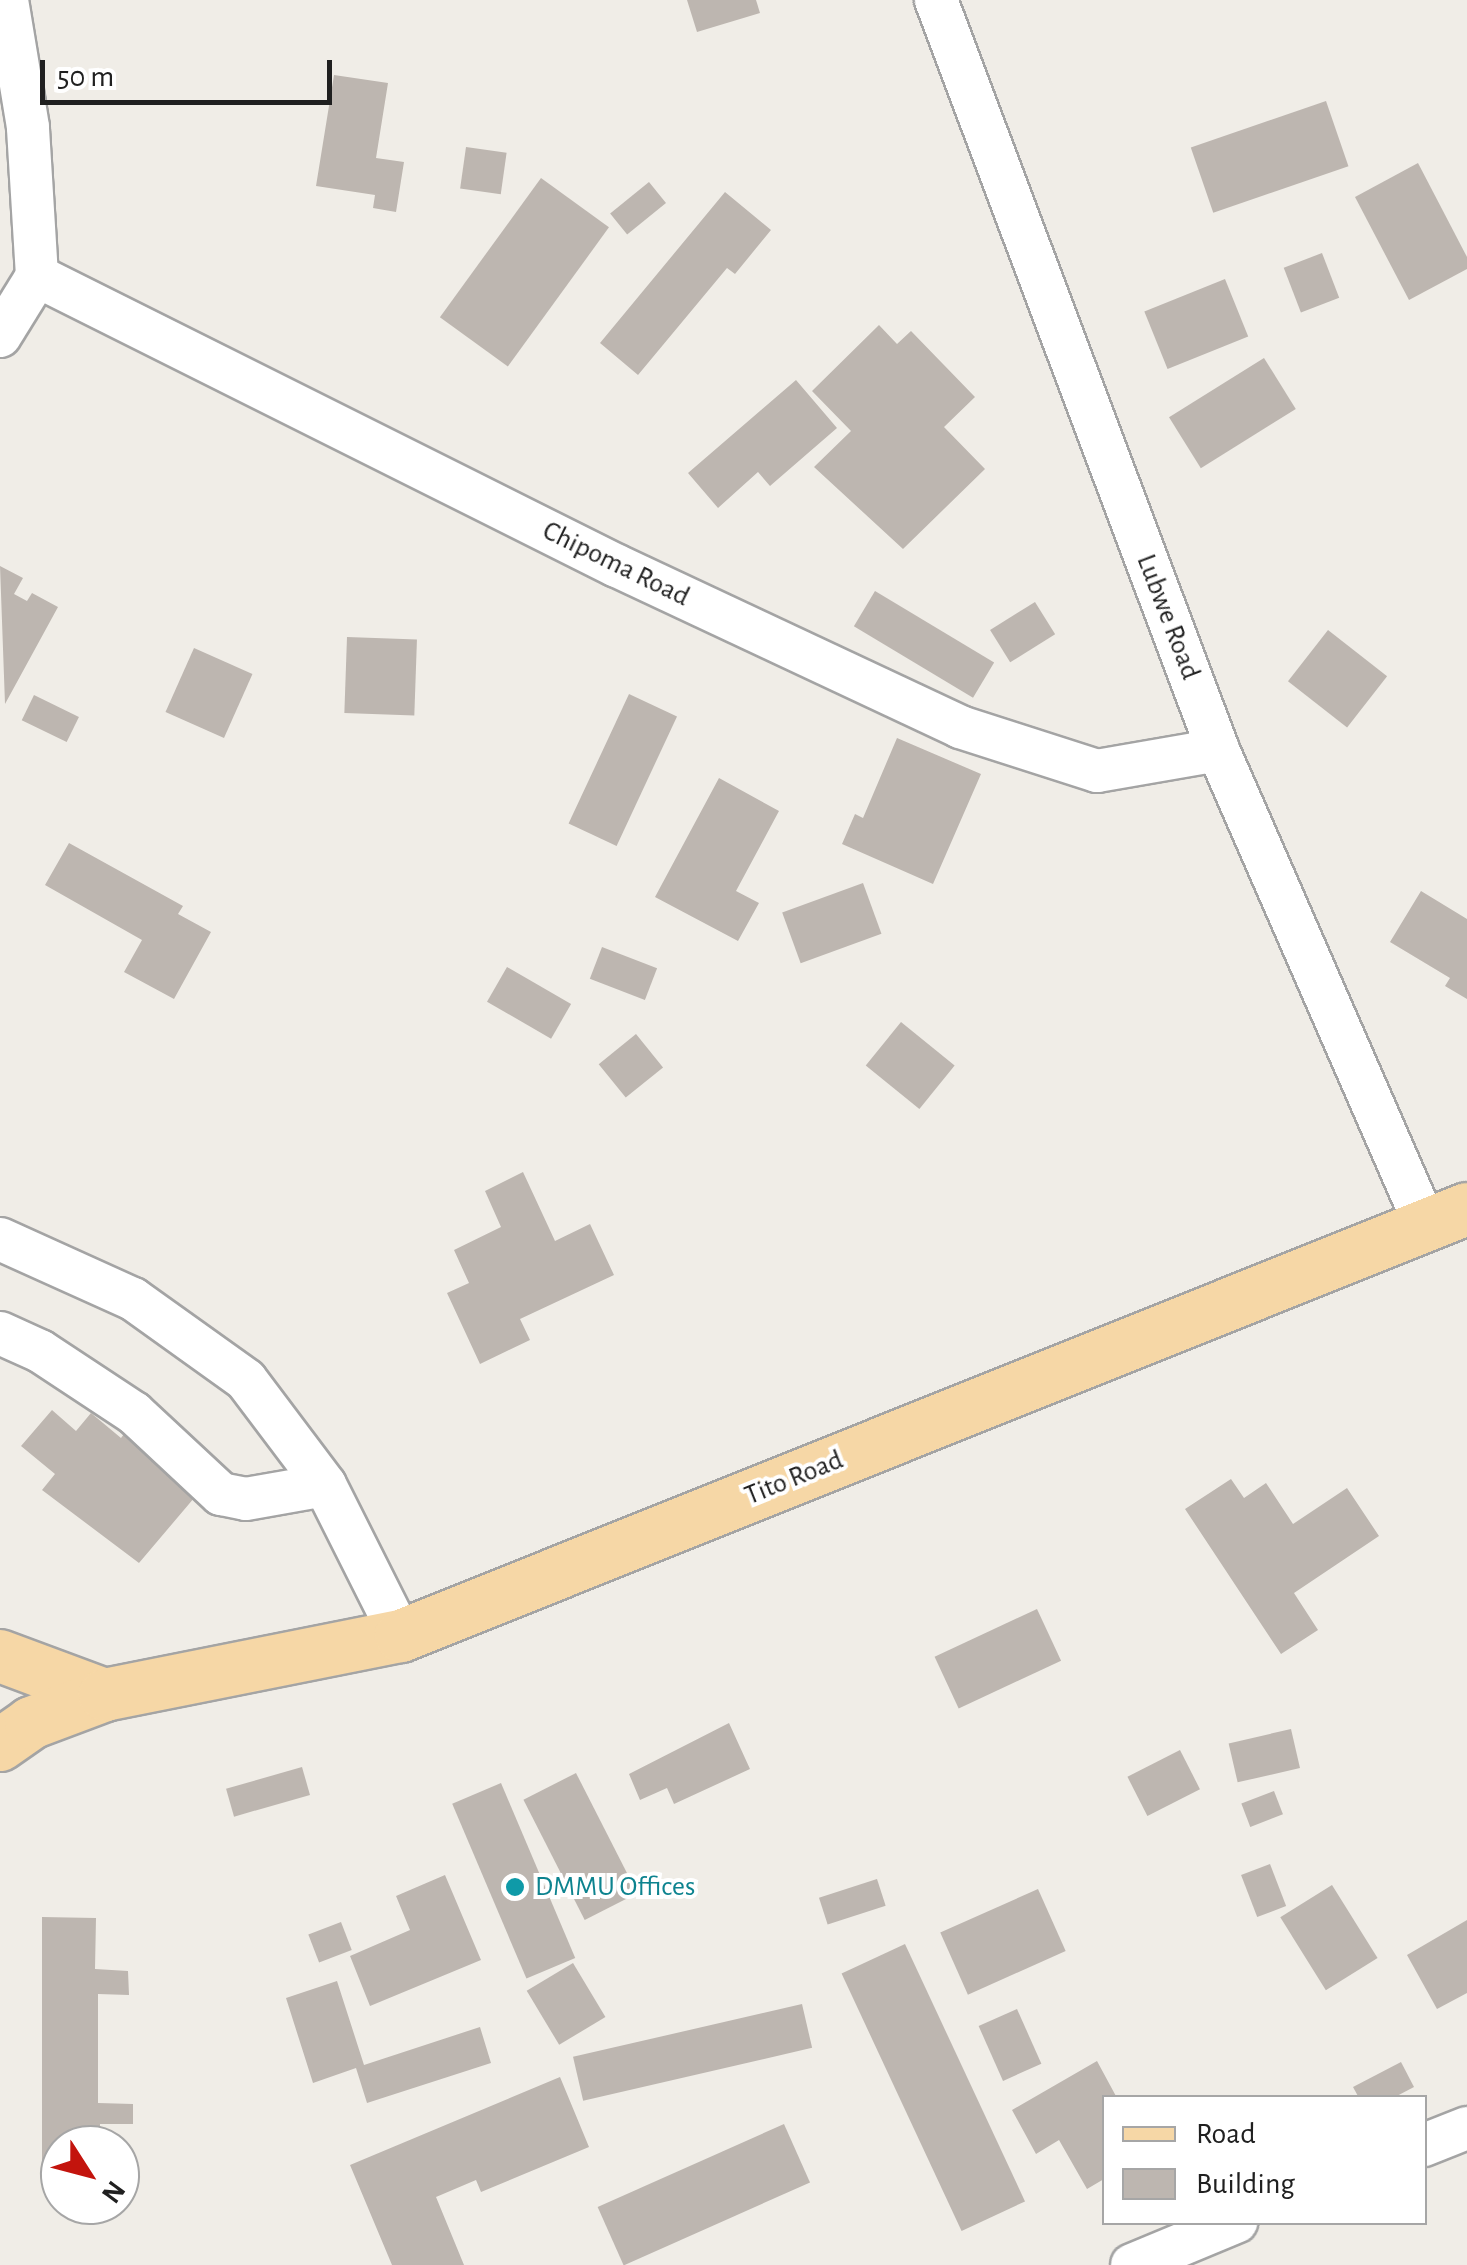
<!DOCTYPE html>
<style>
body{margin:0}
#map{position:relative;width:1467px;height:2265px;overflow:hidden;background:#f0ede7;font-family:"Alegreya Sans",sans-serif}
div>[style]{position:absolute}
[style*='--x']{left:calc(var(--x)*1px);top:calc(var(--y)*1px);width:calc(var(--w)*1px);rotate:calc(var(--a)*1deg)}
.building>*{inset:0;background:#bdb6b0;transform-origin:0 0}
.roads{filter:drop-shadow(2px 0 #a4a4a4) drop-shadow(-2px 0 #a4a4a4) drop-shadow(0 2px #a4a4a4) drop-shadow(0 -2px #a4a4a4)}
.minor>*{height:42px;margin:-21px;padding:0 21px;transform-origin:21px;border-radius:21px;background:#fff}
.major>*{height:52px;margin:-26px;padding:0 26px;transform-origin:26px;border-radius:26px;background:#f6d7a6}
.dots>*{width:28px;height:28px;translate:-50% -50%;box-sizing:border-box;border:5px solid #fff;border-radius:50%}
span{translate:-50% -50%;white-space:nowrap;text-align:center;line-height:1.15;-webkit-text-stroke:8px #fff;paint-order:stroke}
.street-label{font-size:28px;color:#202020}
.culture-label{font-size:28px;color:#0d838f}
.left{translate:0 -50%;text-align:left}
.legend{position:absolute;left:1102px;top:2095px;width:325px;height:130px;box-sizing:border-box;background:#fff;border:2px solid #a6a6a6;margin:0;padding:12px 18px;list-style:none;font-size:30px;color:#202020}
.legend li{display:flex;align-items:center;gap:20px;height:50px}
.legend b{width:50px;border:2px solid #a6a6a6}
.north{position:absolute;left:40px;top:2125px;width:100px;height:100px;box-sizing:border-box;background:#fff;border:2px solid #a6a6a6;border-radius:50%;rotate:126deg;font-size:28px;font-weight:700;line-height:40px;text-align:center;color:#202020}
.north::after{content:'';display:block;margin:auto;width:35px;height:45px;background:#c3140d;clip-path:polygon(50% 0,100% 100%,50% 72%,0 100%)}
.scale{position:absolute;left:40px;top:60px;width:292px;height:45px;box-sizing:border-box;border:5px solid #202020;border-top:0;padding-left:12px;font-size:30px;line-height:35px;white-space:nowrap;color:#202020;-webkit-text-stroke:8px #fff;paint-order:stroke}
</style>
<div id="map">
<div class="building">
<i style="clip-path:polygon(687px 0,756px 0,760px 13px,697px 32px)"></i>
<i style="clip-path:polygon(334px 75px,388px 83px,376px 158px,404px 162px,396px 212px,373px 208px,375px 195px,316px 186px)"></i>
<i style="left:1326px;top:101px;width:69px;height:143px;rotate:71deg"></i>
<i style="left:466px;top:147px;width:41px;height:42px;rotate:8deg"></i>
<i style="clip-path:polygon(1418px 163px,1467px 257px,1467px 269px,1409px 300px,1355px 197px)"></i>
<i style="left:541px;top:178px;width:84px;height:172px;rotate:36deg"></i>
<i style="left:649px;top:182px;width:27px;height:50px;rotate:51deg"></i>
<i style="clip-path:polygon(725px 192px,771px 230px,735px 274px,727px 268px,638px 375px,600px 343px)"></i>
<i style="left:1322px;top:253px;width:48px;height:41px;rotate:69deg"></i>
<i style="left:1225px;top:279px;width:62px;height:87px;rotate:68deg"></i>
<i style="clip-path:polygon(879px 325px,897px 344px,911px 331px,975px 397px,944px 427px,985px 469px,903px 549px,814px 467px,851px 431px,812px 391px)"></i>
<i style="left:1264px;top:358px;width:60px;height:112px;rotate:58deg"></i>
<i style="clip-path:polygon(796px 380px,837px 428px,770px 486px,758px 472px,718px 508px,688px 473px)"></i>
<i style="clip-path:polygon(0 566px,23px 578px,14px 594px,27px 601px,32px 593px,58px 607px,5px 704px)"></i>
<i style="left:875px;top:591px;width:139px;height:41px;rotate:31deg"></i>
<i style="left:1035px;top:602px;width:38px;height:53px;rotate:58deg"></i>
<i style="left:1328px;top:630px;width:75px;height:65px;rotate:38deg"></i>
<i style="left:347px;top:637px;width:70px;height:76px;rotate:2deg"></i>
<i style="left:194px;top:648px;width:64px;height:70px;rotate:24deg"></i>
<i style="left:629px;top:694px;width:53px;height:143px;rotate:25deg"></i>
<i style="left:34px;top:695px;width:50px;height:28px;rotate:26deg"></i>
<i style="clip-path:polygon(897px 738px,981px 774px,933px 884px,842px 844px,855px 814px,863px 818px)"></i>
<i style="clip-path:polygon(719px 778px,779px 811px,736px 891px,759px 903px,738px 941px,655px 897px)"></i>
<i style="clip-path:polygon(69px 843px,183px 906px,178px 914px,211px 932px,174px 999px,124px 972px,142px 940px,45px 885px)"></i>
<i style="left:863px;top:883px;width:54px;height:86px;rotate:70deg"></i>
<i style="clip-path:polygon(1421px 891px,1467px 919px,1467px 999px,1445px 986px,1450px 978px,1390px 942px)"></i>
<i style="left:602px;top:947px;width:59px;height:34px;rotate:21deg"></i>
<i style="left:507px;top:967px;width:74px;height:40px;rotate:30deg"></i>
<i style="left:901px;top:1022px;width:69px;height:56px;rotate:39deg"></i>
<i style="left:636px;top:1034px;width:43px;height:48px;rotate:51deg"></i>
<i style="clip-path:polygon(523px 1172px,555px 1241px,590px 1224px,614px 1275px,520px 1319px,530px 1340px,480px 1364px,447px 1293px,469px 1283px,454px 1250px,501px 1227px,485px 1191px)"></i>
<i style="clip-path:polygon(52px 1410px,76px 1431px,91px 1413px,121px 1438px,127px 1430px,200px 1491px,139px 1563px,42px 1490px,55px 1474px,21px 1446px)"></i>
<i style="clip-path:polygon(1231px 1479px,1244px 1498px,1266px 1483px,1293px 1524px,1347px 1488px,1379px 1536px,1294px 1593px,1318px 1630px,1281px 1654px,1185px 1509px)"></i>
<i style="left:1037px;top:1609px;width:57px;height:113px;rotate:65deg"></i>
<i style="clip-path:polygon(729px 1723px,750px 1769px,674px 1804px,667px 1788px,640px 1800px,629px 1774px)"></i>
<i style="left:1291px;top:1729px;width:40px;height:64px;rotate:77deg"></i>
<i style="left:1180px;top:1750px;width:44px;height:59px;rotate:63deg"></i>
<i style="left:302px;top:1767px;width:29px;height:79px;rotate:74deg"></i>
<i style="left:576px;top:1773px;width:135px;height:59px;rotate:63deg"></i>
<i style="left:501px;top:1783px;width:190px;height:53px;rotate:67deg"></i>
<i style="left:1274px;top:1791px;width:25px;height:35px;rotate:69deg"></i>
<i style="left:1270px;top:1864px;width:45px;height:31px;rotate:69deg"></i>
<i style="clip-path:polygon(445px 1875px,481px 1960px,370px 2006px,350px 1956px,410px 1930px,396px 1896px)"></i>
<i style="left:877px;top:1879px;width:28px;height:61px;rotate:72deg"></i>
<i style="left:1332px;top:1885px;width:86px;height:61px;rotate:58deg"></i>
<i style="left:1038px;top:1889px;width:68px;height:107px;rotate:66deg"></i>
<i style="clip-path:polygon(42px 1917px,96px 1918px,95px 1969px,128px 1971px,129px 1995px,98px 1994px,98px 2103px,133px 2104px,133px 2124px,100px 2124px,100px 2145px,60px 2145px,60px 2177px,42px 2177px)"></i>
<i style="clip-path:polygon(1467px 1920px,1467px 1993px,1437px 2009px,1407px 1955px)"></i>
<i style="left:341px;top:1922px;width:30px;height:35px;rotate:69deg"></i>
<i style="left:905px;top:1944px;width:284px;height:70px;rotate:65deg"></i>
<i style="left:573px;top:1963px;width:63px;height:54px;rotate:59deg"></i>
<i style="clip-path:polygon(337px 1981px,364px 2065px,480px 2027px,491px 2063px,367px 2103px,356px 2068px,313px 2083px,286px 1998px)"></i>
<i style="left:802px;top:2004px;width:45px;height:235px;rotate:77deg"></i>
<i style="left:1017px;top:2009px;width:60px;height:42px;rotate:66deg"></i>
<i style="clip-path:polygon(1097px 2061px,1117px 2098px,1104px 2098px,1104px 2179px,1087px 2189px,1059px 2140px,1036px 2154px,1012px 2110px)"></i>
<i style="clip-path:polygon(1401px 2062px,1414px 2087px,1393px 2098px,1359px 2098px,1353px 2087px)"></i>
<i style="clip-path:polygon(560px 2077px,589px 2147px,481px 2192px,476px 2180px,436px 2197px,464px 2265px,392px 2265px,350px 2165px)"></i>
<i style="left:784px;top:2124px;width:64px;height:204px;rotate:66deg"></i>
</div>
<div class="roads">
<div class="minor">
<i style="--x:936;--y:0;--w:801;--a:69.39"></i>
<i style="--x:1218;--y:750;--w:517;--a:66.41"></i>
<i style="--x:37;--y:276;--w:648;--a:26.57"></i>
<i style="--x:617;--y:566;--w:379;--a:25.1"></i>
<i style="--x:960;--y:727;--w:144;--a:17.8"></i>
<i style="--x:1097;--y:771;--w:123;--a:-9.8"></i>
<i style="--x:0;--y:336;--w:70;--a:-58.3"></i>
<i style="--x:37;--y:276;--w:149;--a:-93.5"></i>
<i style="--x:28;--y:127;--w:129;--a:-99.4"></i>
<i style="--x:0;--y:1239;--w:146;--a:24.3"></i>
<i style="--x:133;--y:1299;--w:139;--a:35.6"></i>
<i style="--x:246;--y:1380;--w:131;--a:53"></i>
<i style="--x:325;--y:1485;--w:169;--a:63.3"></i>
<i style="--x:0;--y:1333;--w:44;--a:24.2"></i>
<i style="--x:40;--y:1351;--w:113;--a:33.4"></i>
<i style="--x:134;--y:1413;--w:119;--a:43"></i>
<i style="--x:221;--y:1494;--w:25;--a:11"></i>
<i style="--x:246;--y:1499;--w:80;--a:-10"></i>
<i style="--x:1424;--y:2145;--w:46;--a:-21.6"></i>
<i style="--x:1132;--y:2265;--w:113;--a:-22.5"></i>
</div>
<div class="major">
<i style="--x:0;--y:1656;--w:112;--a:20.4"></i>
<i style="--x:0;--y:1745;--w:38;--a:-35"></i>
<i style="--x:31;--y:1723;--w:79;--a:-20.7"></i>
<i style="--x:105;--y:1695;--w:302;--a:-11.3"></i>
<i style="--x:401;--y:1636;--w:1148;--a:-21.83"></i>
</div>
</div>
<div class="dots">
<i style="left:515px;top:1887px;background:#0f9aa8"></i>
</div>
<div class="street-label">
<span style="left:616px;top:564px;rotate:26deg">Chipoma Road</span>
<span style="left:1168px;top:617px;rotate:69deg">Lubwe Road</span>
<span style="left:794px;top:1478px;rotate:-22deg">Tito Road</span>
</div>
<div class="culture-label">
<span class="left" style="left:535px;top:1887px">DMMU Offices</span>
</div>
<ul class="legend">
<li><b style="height:12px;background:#f6d7a6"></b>Road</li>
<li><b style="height:28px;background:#bdb6b0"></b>Building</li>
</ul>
<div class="north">N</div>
<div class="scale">50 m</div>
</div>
